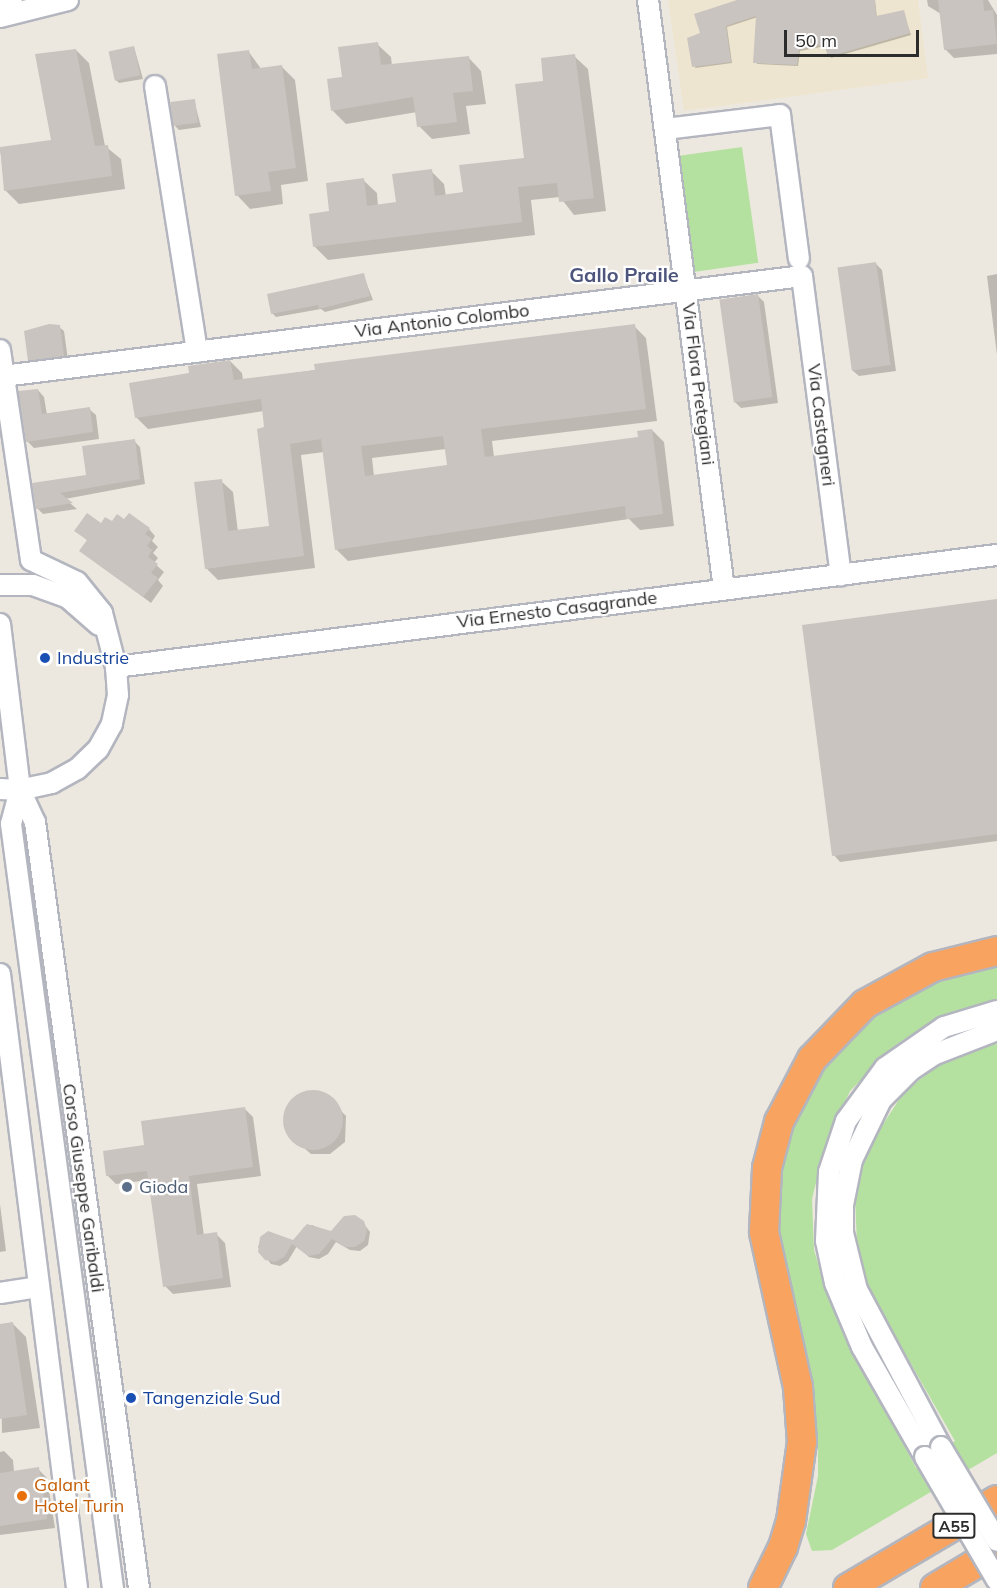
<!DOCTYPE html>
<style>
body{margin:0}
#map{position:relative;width:997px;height:1588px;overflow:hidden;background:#ede8df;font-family:Mulish,sans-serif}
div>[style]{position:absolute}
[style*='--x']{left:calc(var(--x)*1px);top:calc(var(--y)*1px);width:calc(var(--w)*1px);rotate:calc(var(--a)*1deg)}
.education>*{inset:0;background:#eee5d0}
.green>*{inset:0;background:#b4e19f;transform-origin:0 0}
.shadow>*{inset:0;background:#0003}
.building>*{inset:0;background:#c9c4bf;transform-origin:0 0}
.round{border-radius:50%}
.roads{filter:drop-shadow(2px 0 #b3b5bf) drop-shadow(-2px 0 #b3b5bf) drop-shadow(0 2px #b3b5bf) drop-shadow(0 -2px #b3b5bf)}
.minor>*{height:20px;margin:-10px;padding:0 10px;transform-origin:10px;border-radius:10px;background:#fff}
.highway>*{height:28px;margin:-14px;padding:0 14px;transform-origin:14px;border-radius:14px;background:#f8a460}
.bridges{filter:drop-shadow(2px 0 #b3b5bf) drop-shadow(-2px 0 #b3b5bf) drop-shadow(0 2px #b3b5bf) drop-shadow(0 -2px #b3b5bf)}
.minor-bridge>*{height:20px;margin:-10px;padding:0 10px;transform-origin:10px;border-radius:10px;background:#fff}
.dots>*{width:16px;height:16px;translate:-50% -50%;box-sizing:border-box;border:3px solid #fff;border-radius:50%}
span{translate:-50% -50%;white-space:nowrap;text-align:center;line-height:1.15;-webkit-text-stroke:4.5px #fff;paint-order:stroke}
.shield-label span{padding:2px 4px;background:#fff;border:2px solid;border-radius:4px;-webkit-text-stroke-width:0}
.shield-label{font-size:16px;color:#2c2c2c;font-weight:700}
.street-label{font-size:18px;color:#2c2c2c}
.transit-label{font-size:18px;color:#164399}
.left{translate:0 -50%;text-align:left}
.service-label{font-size:18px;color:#4e5e75}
.food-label{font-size:18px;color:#c56008}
.neighbourhood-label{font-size:20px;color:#4e557c;font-weight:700}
.scale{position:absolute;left:784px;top:30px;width:135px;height:27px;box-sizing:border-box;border:3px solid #2c2c2c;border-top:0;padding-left:8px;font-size:18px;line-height:21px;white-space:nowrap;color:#2c2c2c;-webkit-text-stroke:4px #fff;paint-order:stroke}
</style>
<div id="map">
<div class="education">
<i style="clip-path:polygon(668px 0,918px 0,928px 78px,684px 111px)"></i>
</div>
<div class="green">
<i style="left:742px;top:147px;width:117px;height:67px;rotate:82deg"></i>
<i style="clip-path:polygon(997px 961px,997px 1001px,947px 1015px,921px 1029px,897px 1044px,850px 1091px,825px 1146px,812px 1199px,814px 1250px,832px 1307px,916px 1468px,955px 1441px,871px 1294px,857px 1246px,855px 1195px,865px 1152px,904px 1092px,940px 1064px,997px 1043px,997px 1453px,832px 1550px,812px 1551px,806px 1534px,818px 1476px,818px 1443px,813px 1402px,779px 1262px,775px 1196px,791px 1115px,838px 1040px,910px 986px)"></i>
</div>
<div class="shadow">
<i style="clip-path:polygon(742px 0,875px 0,877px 18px,903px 11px,911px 35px,831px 58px,826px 46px,800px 51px,798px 66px,757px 64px,758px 17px,727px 27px,732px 63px,695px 68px,701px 34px)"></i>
<i style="clip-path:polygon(927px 0,988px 0,997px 15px,997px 54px,954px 58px,945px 49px,941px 14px,928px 6px)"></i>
<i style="clip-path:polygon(377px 44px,391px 57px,392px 66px,468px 57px,481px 71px,486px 104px,466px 106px,470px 134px,432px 139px,419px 126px,417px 112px,346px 124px,333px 111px,344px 78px)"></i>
<i style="clip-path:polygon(134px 47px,143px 79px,119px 83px,115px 79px)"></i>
<i style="clip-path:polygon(76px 50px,89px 63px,105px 146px,121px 159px,125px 189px,19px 204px,6px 191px,0 149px,52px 142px)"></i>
<i style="clip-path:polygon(248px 51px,262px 70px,282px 67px,295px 80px,308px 181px,281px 185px,283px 204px,250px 209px,237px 195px)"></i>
<i style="clip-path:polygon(574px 56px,588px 69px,606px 211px,574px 215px,560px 197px,531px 200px,535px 235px,328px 260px,315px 247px,331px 213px,363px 180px,377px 193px,378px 206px,397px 204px,431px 171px,444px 184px,446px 196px,464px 193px,526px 159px,545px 82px)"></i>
<i style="clip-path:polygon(194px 100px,201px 127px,179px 130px,175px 126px)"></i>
<i style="clip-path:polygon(875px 263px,882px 270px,896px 371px,859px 376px,852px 370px)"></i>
<i style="clip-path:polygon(363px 274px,373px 300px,325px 312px,321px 309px,276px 317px,272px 313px)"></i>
<i style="clip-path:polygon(997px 274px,997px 355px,987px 276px)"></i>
<i style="clip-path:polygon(757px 295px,764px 302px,778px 403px,741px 408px,734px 401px)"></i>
<i style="clip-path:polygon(evenodd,634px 326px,646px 338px,657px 421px,492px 441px,494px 457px,640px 438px,652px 430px,664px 442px,674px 526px,640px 530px,629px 519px,348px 561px,336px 549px,324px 452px,301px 455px,315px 568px,218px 580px,206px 568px,221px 481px,233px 492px,238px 532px,270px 527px,264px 411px,148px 429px,136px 417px,191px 374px,230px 361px,242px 373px,243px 380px,634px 326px,446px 449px,448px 467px,374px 476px,372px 458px,446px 449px)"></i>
<i style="clip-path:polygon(59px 327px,64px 331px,68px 360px,34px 364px,30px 360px)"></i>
<i style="clip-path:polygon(38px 390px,44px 397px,47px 415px,89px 409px,96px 415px,99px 439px,34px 448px,27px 441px)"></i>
<i style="clip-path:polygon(134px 441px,140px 447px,145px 484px,65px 499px,77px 509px,43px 514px,37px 508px,33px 484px,88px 476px)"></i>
<i style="clip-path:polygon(125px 521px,149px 529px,155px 536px,152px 541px,158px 547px,153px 553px,158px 558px,154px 563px,164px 572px,158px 580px,163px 586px,151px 603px,81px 551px,88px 541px,76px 530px)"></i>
<i style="clip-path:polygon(997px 601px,997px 841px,840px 862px,834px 855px)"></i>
<i style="clip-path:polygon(301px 1095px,327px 1096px,346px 1116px,345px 1142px,330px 1154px,311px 1154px,289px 1135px,285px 1116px,288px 1107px)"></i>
<i style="clip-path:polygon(244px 1108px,253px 1117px,261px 1176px,197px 1184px,204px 1236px,216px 1234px,225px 1243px,231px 1287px,173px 1294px,165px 1286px,150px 1180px,116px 1184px,107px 1175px,146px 1147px)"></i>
<i style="clip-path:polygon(0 1204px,6px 1251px,0 1252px)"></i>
<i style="clip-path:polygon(364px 1224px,370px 1232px,368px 1245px,360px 1251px,350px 1250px,336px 1242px,328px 1254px,319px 1259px,309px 1257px,297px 1246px,288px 1261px,280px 1266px,271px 1264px,258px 1247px,261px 1238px,294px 1242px,304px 1227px,312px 1225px,331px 1233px)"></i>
<i style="clip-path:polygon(13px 1324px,26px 1337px,40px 1428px,2px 1433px,0 1325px)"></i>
<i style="clip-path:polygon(4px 1451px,13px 1460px,14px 1472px,38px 1469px,47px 1478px,55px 1528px,0 1535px,0 1452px)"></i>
</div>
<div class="building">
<i style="clip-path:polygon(737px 0,875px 0,876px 16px,904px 10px,910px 33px,828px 57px,824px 44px,799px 50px,797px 65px,753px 63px,756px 16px,726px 26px,731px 62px,692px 67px,687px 38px,700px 33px,694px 14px)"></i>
<i style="clip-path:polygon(938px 0,983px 0,984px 11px,993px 10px,997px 44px,944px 50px)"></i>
<i style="clip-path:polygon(378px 42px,381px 65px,469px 56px,473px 91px,453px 93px,457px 122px,417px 127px,413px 97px,331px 111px,327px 79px,342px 77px,338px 47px)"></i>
<i style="left:134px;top:46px;width:30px;height:26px;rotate:78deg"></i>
<i style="clip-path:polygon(76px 49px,95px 146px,108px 145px,112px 176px,4px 191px,0 147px,51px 140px,35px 54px)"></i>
<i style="clip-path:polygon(249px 50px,252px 69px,282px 65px,296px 168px,268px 172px,271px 191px,235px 196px,217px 54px)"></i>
<i style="clip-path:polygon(575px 54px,594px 198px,559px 202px,557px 183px,518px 187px,522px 222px,313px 247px,309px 214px,329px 211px,326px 183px,364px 178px,367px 206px,396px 202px,392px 174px,432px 169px,435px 196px,463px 192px,459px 165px,524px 158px,515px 84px,543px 81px,541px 58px)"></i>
<i style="left:195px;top:99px;width:24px;height:25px;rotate:83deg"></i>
<i style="left:876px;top:262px;width:104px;height:39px;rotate:82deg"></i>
<i style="clip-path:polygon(364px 273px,370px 296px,319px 309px,318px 305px,271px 314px,267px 294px)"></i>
<i style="left:758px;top:294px;width:104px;height:39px;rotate:82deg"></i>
<i style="clip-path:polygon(49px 324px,60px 325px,64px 356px,28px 361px,24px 331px)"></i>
<i style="clip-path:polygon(evenodd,635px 324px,646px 409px,481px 429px,485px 457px,638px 437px,637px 431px,652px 429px,663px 514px,626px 519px,625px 506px,335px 550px,321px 439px,290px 444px,304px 556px,205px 569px,194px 482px,222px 479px,228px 531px,269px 526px,257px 429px,264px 427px,261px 399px,135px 418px,129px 383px,189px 373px,188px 366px,230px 360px,234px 380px,315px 370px,314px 364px,635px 324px,443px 436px,447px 465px,365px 476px,361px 446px,443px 436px)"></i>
<i style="clip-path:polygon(38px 389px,42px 414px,90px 407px,93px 432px,26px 442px,18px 391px)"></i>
<i style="clip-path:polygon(135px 439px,140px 479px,60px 493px,73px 503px,36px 509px,32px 483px,86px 475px,82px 446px)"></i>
<i style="clip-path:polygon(87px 513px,101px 523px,105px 517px,112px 521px,117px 514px,124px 519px,129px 513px,150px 528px,145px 534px,152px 539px,147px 546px,152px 550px,148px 557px,158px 564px,151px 573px,158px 578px,143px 597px,79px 551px,87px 540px,74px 531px)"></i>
<i style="clip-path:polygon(997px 599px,997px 834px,832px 856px,802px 625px)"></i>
<i class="round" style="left:283px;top:1090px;width:60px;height:60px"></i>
<i style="clip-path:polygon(245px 1107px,253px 1167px,189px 1176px,197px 1235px,217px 1232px,223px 1278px,163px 1287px,147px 1171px,106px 1176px,103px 1151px,144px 1145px,141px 1121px)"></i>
<i style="clip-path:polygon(355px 1215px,364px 1221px,367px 1231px,364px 1241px,355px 1247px,345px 1247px,332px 1239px,319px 1254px,308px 1256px,292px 1244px,284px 1257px,275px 1262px,265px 1260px,258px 1252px,260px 1237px,268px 1231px,293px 1240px,307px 1224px,331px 1231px,344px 1216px)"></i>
<i style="clip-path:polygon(13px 1322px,27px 1415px,0 1419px,0 1324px)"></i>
<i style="clip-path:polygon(39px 1467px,47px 1519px,0 1526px,0 1473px)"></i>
</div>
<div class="roads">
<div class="minor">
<i style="--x:648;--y:0;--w:594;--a:82.65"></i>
<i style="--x:0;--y:1;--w:12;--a:-5"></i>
<i style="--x:0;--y:17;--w:70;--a:-14"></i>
<i style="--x:155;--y:86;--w:269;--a:81"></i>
<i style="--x:665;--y:129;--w:116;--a:-6.9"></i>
<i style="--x:780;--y:115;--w:145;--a:82.5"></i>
<i style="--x:0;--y:350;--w:212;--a:81.6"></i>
<i style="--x:31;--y:560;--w:51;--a:25.6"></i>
<i style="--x:77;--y:582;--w:40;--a:51"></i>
<i style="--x:102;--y:613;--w:56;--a:75.5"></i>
<i style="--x:116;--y:667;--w:28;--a:86"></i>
<i style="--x:118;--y:695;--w:30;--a:102"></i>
<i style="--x:112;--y:724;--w:29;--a:119"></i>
<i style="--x:98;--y:749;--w:29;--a:136"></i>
<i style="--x:77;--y:769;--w:29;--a:151"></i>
<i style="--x:52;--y:783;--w:33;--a:168"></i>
<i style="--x:20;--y:790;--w:20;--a:-177"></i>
<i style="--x:3;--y:376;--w:805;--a:-7.13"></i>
<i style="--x:802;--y:276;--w:302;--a:82.6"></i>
<i style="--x:0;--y:585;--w:33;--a:0"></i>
<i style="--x:33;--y:585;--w:37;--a:20"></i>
<i style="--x:68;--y:598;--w:41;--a:41.1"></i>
<i style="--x:0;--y:624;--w:167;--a:83.1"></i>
<i style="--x:20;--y:790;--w:35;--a:65"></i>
<i style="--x:35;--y:822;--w:773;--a:82.27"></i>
<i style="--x:116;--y:667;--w:888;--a:-7.25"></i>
<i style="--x:20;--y:790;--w:35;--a:105"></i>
<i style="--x:11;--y:824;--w:771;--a:82.4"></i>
<i style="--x:0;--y:974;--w:619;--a:82.85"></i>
<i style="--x:0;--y:1293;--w:38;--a:-9"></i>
<i style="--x:941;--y:1447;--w:178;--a:-118.1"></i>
<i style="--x:857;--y:1290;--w:59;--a:-103.8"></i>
<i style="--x:843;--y:1233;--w:28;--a:-90"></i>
<i style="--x:843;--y:1205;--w:46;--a:-78.7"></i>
<i style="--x:852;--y:1160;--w:67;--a:-64.2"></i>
<i style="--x:881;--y:1100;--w:42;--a:-45"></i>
<i style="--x:911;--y:1070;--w:27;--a:-34"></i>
<i style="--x:933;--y:1055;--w:69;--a:-21.3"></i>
<i style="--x:925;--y:1457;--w:127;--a:-119.8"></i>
<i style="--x:862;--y:1347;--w:69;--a:-112.9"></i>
<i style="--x:835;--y:1283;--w:43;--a:-102.1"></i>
<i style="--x:826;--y:1241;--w:69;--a:-87.5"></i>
<i style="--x:829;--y:1172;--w:54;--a:-71.6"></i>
<i style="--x:846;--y:1121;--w:66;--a:-53.7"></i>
<i style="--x:885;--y:1068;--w:72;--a:-34.8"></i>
<i style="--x:944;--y:1027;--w:55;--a:-16.8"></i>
</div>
<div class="highway">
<i style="--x:763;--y:1588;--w:46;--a:-64"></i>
<i style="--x:783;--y:1547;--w:27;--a:-73"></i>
<i style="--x:791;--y:1521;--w:80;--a:-82.1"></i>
<i style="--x:802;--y:1442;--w:55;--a:-94.2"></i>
<i style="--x:798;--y:1387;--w:159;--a:-102.4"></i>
<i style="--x:764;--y:1232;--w:64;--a:-87.3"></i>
<i style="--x:767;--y:1168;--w:48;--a:-75.4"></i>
<i style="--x:779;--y:1122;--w:71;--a:-62.4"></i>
<i style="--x:812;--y:1059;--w:76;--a:-46.1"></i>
<i style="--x:865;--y:1004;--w:77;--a:-28.6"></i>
<i style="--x:933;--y:967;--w:66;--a:-14"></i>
<i style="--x:848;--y:1588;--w:173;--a:-30.6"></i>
<i style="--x:935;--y:1588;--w:72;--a:-30.8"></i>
</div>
</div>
<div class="bridges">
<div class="minor-bridge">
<i style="--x:941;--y:1447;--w:109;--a:59.2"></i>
<i style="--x:925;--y:1457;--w:143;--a:59.7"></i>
</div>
</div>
<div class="dots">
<i style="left:45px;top:658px;background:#1a4fb4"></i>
<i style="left:127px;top:1187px;background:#5c6f8a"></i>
<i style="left:131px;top:1398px;background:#1a4fb4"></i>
<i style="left:22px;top:1496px;background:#e8710a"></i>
</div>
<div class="shield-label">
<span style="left:954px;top:1526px">A55</span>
</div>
<div class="street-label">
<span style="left:442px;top:321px;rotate:-7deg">Via Antonio Colombo</span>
<span style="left:698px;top:384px;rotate:83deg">Via Flora Pretegiani</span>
<span style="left:821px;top:425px;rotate:83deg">Via Castagneri</span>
<span style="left:557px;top:610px;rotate:-7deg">Via Ernesto Casagrande</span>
<span style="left:83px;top:1188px;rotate:82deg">Corso Giuseppe Garibaldi</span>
</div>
<div class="transit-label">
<span class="left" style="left:57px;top:658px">Industrie</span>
<span class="left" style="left:143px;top:1398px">Tangenziale Sud</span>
</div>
<div class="service-label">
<span class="left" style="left:139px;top:1187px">Gioda</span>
</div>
<div class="food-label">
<span class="left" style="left:34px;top:1496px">Galant<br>Hotel Turin</span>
</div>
<div class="neighbourhood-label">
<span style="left:624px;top:274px">Gallo Praile</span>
</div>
<div class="scale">50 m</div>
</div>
